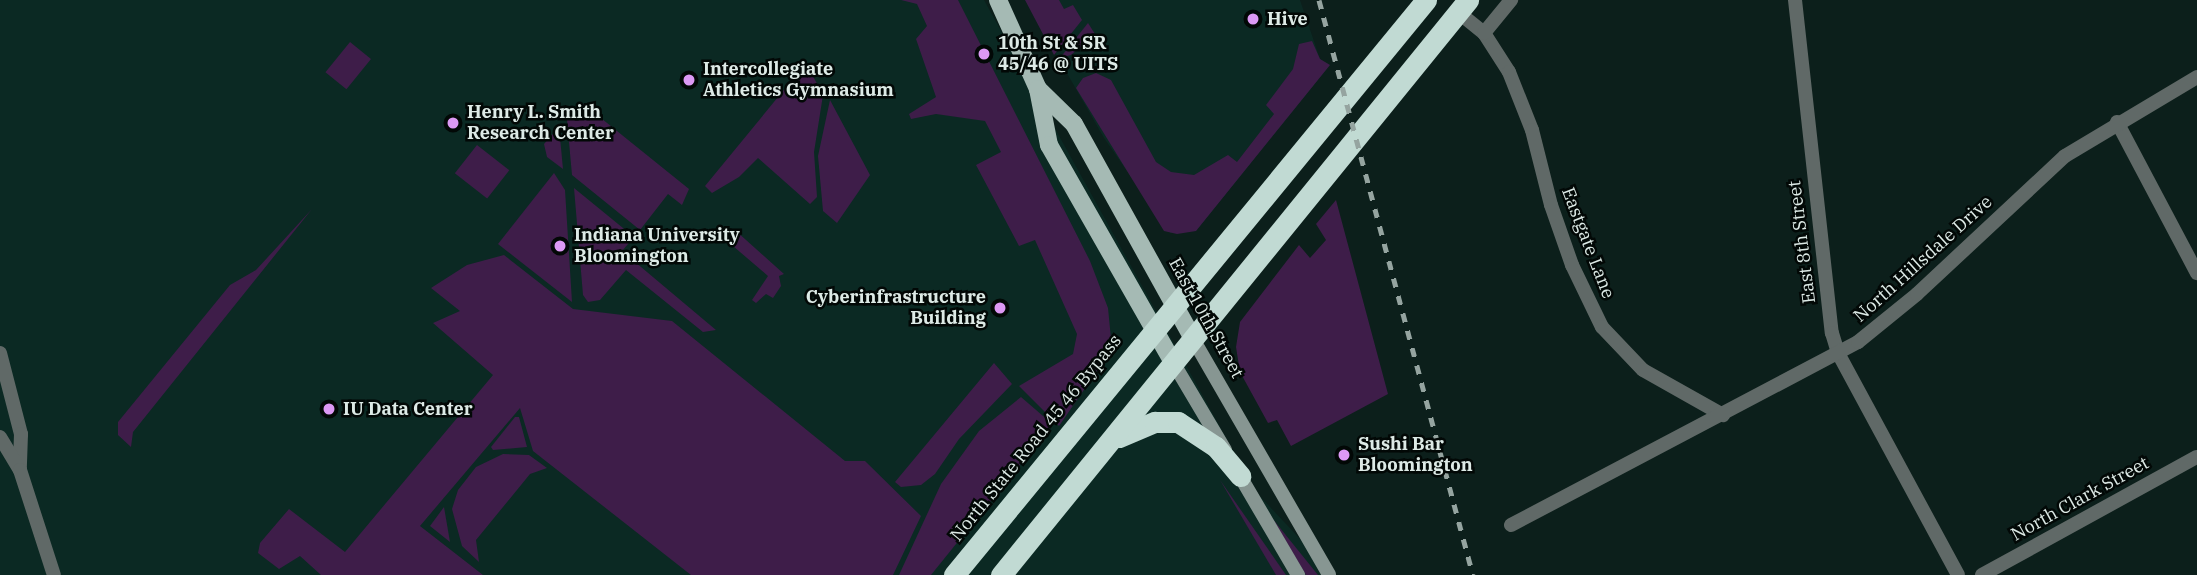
<!DOCTYPE html>
<style>
body{margin:0}
#map{position:relative;width:2197px;height:575px;overflow:hidden;background:#0c1f1b;font-family:"IBM Plex Serif",serif}
div>[style]{position:absolute}
[style*='--x']{left:calc(var(--x)*1px);top:calc(var(--y)*1px);width:calc(var(--w)*1px);rotate:calc(var(--a)*1deg)}
.built>*{inset:0;background:#0b2923}
.green>*{inset:0;background:#3e1d49;transform-origin:0 0}
.street>*{height:14px;margin:-7px;padding:0 7px;transform-origin:7px;border-radius:7px;background:#606967}
.secondary>*{height:14px;margin:-7px;padding:0 7px;transform-origin:7px;border-radius:7px;background:#879692}
.primary>*{height:18px;margin:-9px;padding:0 9px;transform-origin:9px;border-radius:9px;background:#a5bab4}
.highway>*{height:21px;margin:-10.5px;padding:0 10.5px;transform-origin:10.5px;border-radius:10.5px;background:#c1dad3}
.rail>*{height:5px;margin-top:-2.5px;transform-origin:0;background:repeating-linear-gradient(90deg,#95a4a0 0 9px,transparent 0 18px)}
.dots>*{width:19px;height:19px;translate:-50% -50%;box-sizing:border-box;border:4px solid #020806;border-radius:50%}
span{translate:-50% -50%;white-space:nowrap;text-align:center;line-height:1.15;-webkit-text-stroke:5px #020806;paint-order:stroke}
.poi-label{font-size:18px;color:#ddeae6;font-weight:700}
.left{translate:0 -50%;text-align:left}
.right{translate:-100% -50%;text-align:right}
.street-label{font-size:18px;color:#ddeae6}
</style>
<div id="map">
<div class="built">
<i style="clip-path:polygon(0 0,984px 0,1256px 492px,1334px 575px,0 575px)"></i>
<i style="clip-path:polygon(1025px 0,1300px 0,1320px 59px,1330px 65px,1196px 231px,1170px 233px,1104px 138px)"></i>
</div>
<div class="green">
<i style="clip-path:polygon(901px 0,958px 0,1090px 261px,1108px 308px,1112px 349px,1059px 426px,1019px 386px,1073px 354px,1077px 334px,1035px 240px,1019px 246px,976px 165px,1001px 152px,985px 121px,936px 114px,911px 119px,909px 114px,936px 97px,916px 39px,927px 26px,917px 4px)"></i>
<i style="clip-path:polygon(1025px 0,1059px 0,1064px 9px,1073px 5px,1082px 20px,1054px 55px)"></i>
<i style="clip-path:polygon(1088px 23px,1095px 34px,1071px 55px,1060px 58px)"></i>
<i style="clip-path:polygon(1312px 41px,1320px 59px,1330px 65px,1196px 231px,1177px 234px,1164px 231px,1076px 88px,1083px 78px,1096px 73px,1111px 80px,1156px 162px,1171px 172px,1194px 175px,1228px 155px,1237px 162px,1274px 114px,1266px 105px,1293px 69px,1299px 44px)"></i>
<i style="left:350px;top:42px;width:27px;height:39px;rotate:39deg"></i>
<i style="clip-path:polygon(806px 63px,823px 95px,814px 152px,817px 197px,810px 204px,758px 158px,739px 177px,712px 193px,705px 186px)"></i>
<i style="clip-path:polygon(830px 100px,870px 175px,837px 223px,823px 211px,818px 156px)"></i>
<i style="clip-path:polygon(581px 102px,689px 189px,682px 205px,668px 194px,640px 230px,572px 175px,567px 120px)"></i>
<i style="clip-path:polygon(559px 127px,563px 169px,547px 157px,544px 144px)"></i>
<i style="left:477px;top:145px;width:41px;height:36px;rotate:38deg"></i>
<i style="clip-path:polygon(554px 173px,565px 190px,572px 302px,498px 244px)"></i>
<i style="clip-path:polygon(574px 188px,634px 237px,622px 251px,716px 330px,703px 332px,626px 270px,600px 300px,588px 302px,583px 295px)"></i>
<i style="clip-path:polygon(1336px 200px,1388px 394px,1291px 446px,1277px 420px,1268px 423px,1240px 372px,1236px 347px,1240px 322px,1299px 245px,1310px 258px,1326px 240px,1316px 224px)"></i>
<i style="clip-path:polygon(312px 209px,133px 432px,131px 447px,118px 435px,118px 422px,230px 285px,256px 270px)"></i>
<i style="clip-path:polygon(736px 231px,784px 274px,779px 276px,781px 286px,773px 298px,766px 294px,756px 303px,752px 300px,768px 276px,726px 240px)"></i>
<i style="clip-path:polygon(504px 255px,573px 309px,672px 321px,845px 461px,865px 461px,921px 516px,893px 575px,691px 575px,533px 451px,520px 408px,420px 526px,483px 575px,321px 575px,300px 556px,279px 569px,258px 553px,260px 543px,289px 509px,345px 552px,493px 375px,433px 323px,460px 311px,431px 288px,467px 265px)"></i>
<i style="clip-path:polygon(994px 363px,1012px 384px,959px 439px,935px 474px,921px 485px,901px 487px,895px 482px)"></i>
<i style="clip-path:polygon(1021px 397px,1050px 422px,1048px 430px,931px 575px,899px 575px,941px 484px,979px 431px)"></i>
<i style="clip-path:polygon(515px 417px,519px 417px,527px 447px,493px 450px,491px 447px)"></i>
<i style="clip-path:polygon(503px 454px,529px 455px,547px 468px,530px 474px,476px 540px,479px 562px,462px 546px,452px 509px,458px 490px,476px 467px)"></i>
<i style="clip-path:polygon(1220px 480px,1286px 575px,1276px 575px)"></i>
<i style="clip-path:polygon(444px 507px,450px 542px,430px 526px)"></i>
<i style="clip-path:polygon(1272px 518px,1318px 575px,1306px 575px)"></i>
</div>
<div class="street">
<i style="--x:1795;--y:0;--w:335;--a:83.7"></i>
<i style="--x:1832;--y:333;--w:21;--a:73"></i>
<i style="--x:1838;--y:353;--w:252;--a:61.6"></i>
<i style="--x:1458;--y:12;--w:33;--a:39"></i>
<i style="--x:1484;--y:33;--w:46;--a:57.3"></i>
<i style="--x:1509;--y:72;--w:62;--a:68.4"></i>
<i style="--x:1532;--y:130;--w:77;--a:75.8"></i>
<i style="--x:1551;--y:205;--w:64;--a:70.7"></i>
<i style="--x:1572;--y:265;--w:69;--a:64.2"></i>
<i style="--x:1602;--y:327;--w:59;--a:46.4"></i>
<i style="--x:1643;--y:370;--w:92;--a:29.4"></i>
<i style="--x:1484;--y:33;--w:43;--a:-50.7"></i>
<i style="--x:2117;--y:122;--w:171;--a:62.1"></i>
<i style="--x:0;--y:353;--w:84;--a:75.5"></i>
<i style="--x:21;--y:434;--w:35;--a:92"></i>
<i style="--x:0;--y:437;--w:39;--a:59"></i>
<i style="--x:20;--y:470;--w:110;--a:72.1"></i>
<i style="--x:1511;--y:525;--w:392;--a:-27.8"></i>
<i style="--x:1858;--y:342;--w:76;--a:-39.1"></i>
<i style="--x:1917;--y:294;--w:202;--a:-43"></i>
<i style="--x:2065;--y:156;--w:154;--a:-30.9"></i>
<i style="--x:1982;--y:575;--w:245;--a:-28.8"></i>
</div>
<div class="secondary">
<i style="--x:1193;--y:339;--w:272;--a:60"></i>
<i style="--x:1174;--y:364;--w:100;--a:59.3"></i>
<i style="--x:1237;--y:471;--w:121;--a:59.6"></i>
</div>
<div class="primary">
<i style="--x:998;--y:0;--w:98;--a:65.8"></i>
<i style="--x:1038;--y:89;--w:57;--a:78.9"></i>
<i style="--x:1049;--y:145;--w:252;--a:60.3"></i>
<i style="--x:1038;--y:89;--w:50;--a:44.2"></i>
<i style="--x:1074;--y:124;--w:246;--a:61"></i>
</div>
<div class="highway">
<i style="--x:1119;--y:437;--w:39;--a:-23"></i>
<i style="--x:1155;--y:422;--w:23;--a:0"></i>
<i style="--x:1178;--y:422;--w:45;--a:33.3"></i>
<i style="--x:1216;--y:447;--w:38;--a:50"></i>
<i style="--x:954;--y:575;--w:744;--a:-50.62"></i>
<i style="--x:1001;--y:575;--w:741;--a:-50.92"></i>
</div>
<div class="rail">
<i style="--x:1319;--y:0;--w:595;--a:75.01"></i>
</div>
<div class="dots">
<i style="left:1253px;top:19px;background:#dc99f4"></i>
<i style="left:984px;top:54px;background:#dc99f4"></i>
<i style="left:689px;top:80px;background:#dc99f4"></i>
<i style="left:453px;top:123px;background:#dc99f4"></i>
<i style="left:560px;top:246px;background:#dc99f4"></i>
<i style="left:1000px;top:308px;background:#dc99f4"></i>
<i style="left:329px;top:409px;background:#dc99f4"></i>
<i style="left:1344px;top:455px;background:#dc99f4"></i>
</div>
<div class="poi-label">
<span class="left" style="left:1267px;top:19px">Hive</span>
<span class="left" style="left:998px;top:54px">10th St &amp; SR<br>45/46 @ UITS</span>
<span class="left" style="left:703px;top:80px">Intercollegiate<br>Athletics Gymnasium</span>
<span class="left" style="left:467px;top:123px">Henry L. Smith<br>Research Center</span>
<span class="left" style="left:574px;top:246px">Indiana University<br>Bloomington</span>
<span class="right" style="left:986px;top:308px">Cyberinfrastructure<br>Building</span>
<span class="left" style="left:343px;top:409px">IU Data Center</span>
<span class="left" style="left:1358px;top:455px">Sushi Bar<br>Bloomington</span>
</div>
<div class="street-label">
<span style="left:1802px;top:242px;rotate:-97deg">East 8th Street</span>
<span style="left:1588px;top:243px;rotate:69deg">Eastgate Lane</span>
<span style="left:1923px;top:259px;rotate:-42deg">North Hillsdale Drive</span>
<span style="left:1206px;top:318px;rotate:61deg">East 10th Street</span>
<span style="left:1036px;top:438px;rotate:-51deg">North State Road 45 46 Bypass</span>
<span style="left:2080px;top:499px;rotate:-29deg">North Clark Street</span>
</div>
</div>
